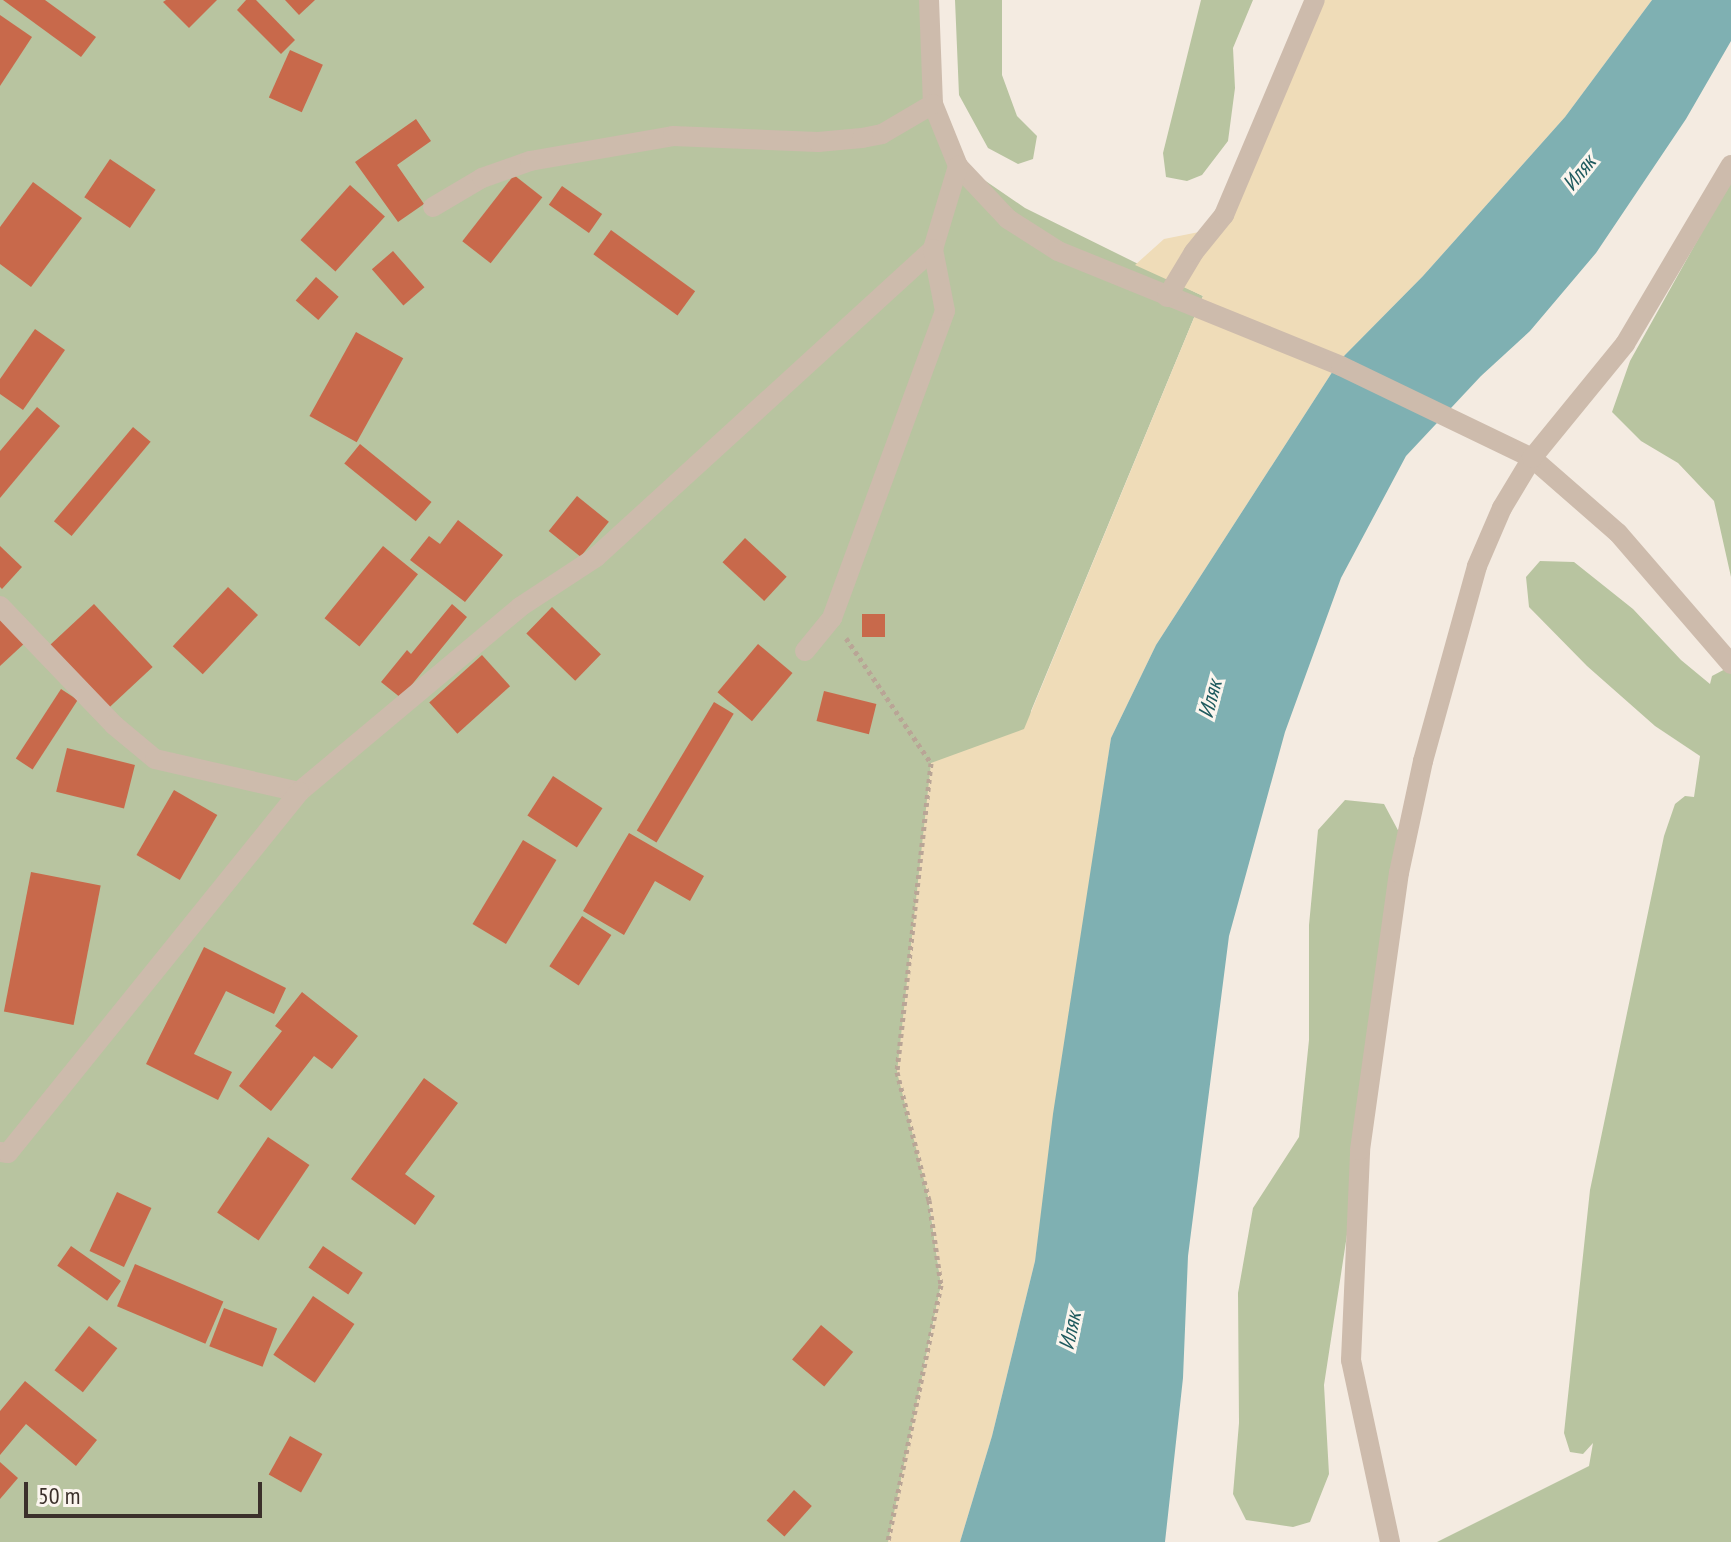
<!DOCTYPE html>
<meta charset="utf-8">
<style>
body{margin:0}
#map{position:relative;width:1731px;height:1542px;overflow:hidden;background:#f4ebe1;font-family:"PT Sans Narrow",sans-serif}
div>[style]{position:absolute}
[style*='--x']{left:calc(var(--x)*1px);top:calc(var(--y)*1px);width:calc(var(--w)*1px);rotate:calc(var(--a)*1deg)}
.green>*{inset:0;background:#b8c4a0}
.sand>*{inset:0;background:#efdcb8}
.water>*{inset:0;background:#7fb0b2}
.building>*{inset:0;background:#c8694b;transform-origin:0 0}
.path>*{height:5px;margin-top:-2.5px;transform-origin:0;background:repeating-linear-gradient(90deg,#b9a596 0 4px,transparent 0 8px)}
.minor>*{height:20px;margin:-10px;padding:0 10px;transform-origin:10px;border-radius:10px;background:#cdbbac}
span{translate:-50% -50%;white-space:nowrap;text-align:center;line-height:1.15;-webkit-text-stroke:6px #fbf5ee;paint-order:stroke}
.water-label{font-size:22px;color:#1f5a5e;font-style:italic}
.scale{position:absolute;left:24px;top:1482px;width:238px;height:36px;box-sizing:border-box;border:4px solid #3b302b;border-top:0;padding-left:10px;font-size:24px;line-height:28px;white-space:nowrap;color:#3b302b;-webkit-text-stroke:6px #fbf5ee;paint-order:stroke}
</style>
<div id="map">
<div class="green">
<i style="clip-path:polygon(0 0,932px 0,936px 105px,955px 160px,1025px 208px,1203px 296px,1031px 711px,969px 1323px,927px 1189px,941px 1285px,924px 1366px,940px 1542px,0 1542px)"></i>
<i style="clip-path:polygon(955px 0,1002px 0,1002px 75px,1017px 116px,1037px 136px,1033px 159px,1018px 164px,988px 148px,959px 95px)"></i>
<i style="clip-path:polygon(1201px 0,1253px 0,1233px 48px,1235px 88px,1228px 141px,1202px 175px,1187px 181px,1166px 177px,1163px 153px)"></i>
<i style="clip-path:polygon(1731px 180px,1731px 577px,1714px 501px,1678px 463px,1641px 441px,1612px 412px,1630px 361px)"></i>
<i style="clip-path:polygon(1540px 561px,1574px 562px,1633px 609px,1681px 660px,1710px 684px,1712px 676px,1731px 666px,1731px 1542px,1437px 1542px,1589px 1466px,1593px 1443px,1583px 1454px,1570px 1452px,1564px 1433px,1590px 1190px,1664px 836px,1675px 804px,1685px 796px,1694px 797px,1700px 756px,1655px 726px,1587px 666px,1529px 607px,1526px 577px)"></i>
<i style="clip-path:polygon(1345px 800px,1384px 804px,1400px 834px,1360px 1150px,1324px 1385px,1329px 1474px,1310px 1522px,1293px 1527px,1246px 1520px,1233px 1494px,1239px 1423px,1238px 1293px,1253px 1208px,1299px 1137px,1309px 1040px,1309px 925px,1318px 830px)"></i>
</div>
<div class="sand">
<i style="clip-path:polygon(1321px 0,1652px 0,1565px 117px,1423px 276px,1340px 360px,1156px 645px,1111px 738px,1035px 1261px,992px 1436px,960px 1542px,888px 1542px,941px 1285px,929px 1200px,897px 1072px,931px 763px,1024px 729px,1203px 296px,1135px 265px,1164px 239px,1214px 229px)"></i>
</div>
<div class="water">
<i style="clip-path:polygon(1652px 0,1731px 0,1731px 41px,1686px 119px,1596px 253px,1530px 331px,1481px 376px,1406px 456px,1341px 578px,1285px 732px,1229px 936px,1188px 1256px,1183px 1378px,1165px 1542px,960px 1542px,992px 1436px,1035px 1261px,1053px 1114px,1111px 738px,1156px 645px,1340px 360px,1423px 276px,1565px 117px)"></i>
</div>
<div class="building">
<i style="clip-path:polygon(3px 0,45px 0,96px 37px,81px 57px)"></i>
<i style="clip-path:polygon(166px 0,217px 0,189px 28px,163px 2px)"></i>
<i style="clip-path:polygon(246px 0,256px 0,295px 40px,281px 54px,237px 10px)"></i>
<i style="clip-path:polygon(285px 0,315px 0,299px 15px)"></i>
<i style="clip-path:polygon(0 15px,32px 37px,0 86px)"></i>
<i style="left:290px;top:50px;width:36px;height:52px;rotate:24deg"></i>
<i style="clip-path:polygon(416px 119px,431px 141px,397px 165px,424px 204px,398px 222px,355px 162px)"></i>
<i style="left:110px;top:159px;width:55px;height:46px;rotate:34deg"></i>
<i style="left:514px;top:175px;width:36px;height:84px;rotate:38deg"></i>
<i style="clip-path:polygon(33px 182px,82px 218px,31px 287px,0 264px,0 227px)"></i>
<i style="left:350px;top:185px;width:47px;height:74px;rotate:42deg"></i>
<i style="left:562px;top:186px;width:49px;height:23px;rotate:35deg"></i>
<i style="left:611px;top:230px;width:104px;height:30px;rotate:36deg"></i>
<i style="left:393px;top:251px;width:48px;height:28px;rotate:49deg"></i>
<i style="left:316px;top:277px;width:30px;height:31px;rotate:41deg"></i>
<i style="clip-path:polygon(35px 329px,65px 350px,23px 410px,0 394px,0 379px)"></i>
<i style="left:356px;top:332px;width:54px;height:96px;rotate:29deg"></i>
<i style="clip-path:polygon(37px 407px,60px 426px,0 498px,0 451px)"></i>
<i style="left:133px;top:427px;width:23px;height:123px;rotate:40deg"></i>
<i style="left:360px;top:444px;width:92px;height:25px;rotate:39deg"></i>
<i style="left:577px;top:496px;width:41px;height:45px;rotate:39deg"></i>
<i style="clip-path:polygon(458px 520px,503px 555px,465px 602px,410px 560px,429px 536px,440px 544px)"></i>
<i style="left:745px;top:538px;width:57px;height:33px;rotate:43deg"></i>
<i style="clip-path:polygon(0 546px,22px 567px,2px 589px,0 587px)"></i>
<i style="left:383px;top:546px;width:45px;height:93px;rotate:39deg"></i>
<i style="left:228px;top:587px;width:41px;height:81px;rotate:43deg"></i>
<i style="left:94px;top:604px;width:86px;height:62px;rotate:47deg"></i>
<i style="clip-path:polygon(452px 604px,467px 617px,401px 698px,381px 682px,407px 650px,411px 654px)"></i>
<i style="left:552px;top:607px;width:68px;height:37px;rotate:44deg"></i>
<i style="clip-path:polygon(0 612px,27px 641px,0 666px)"></i>
<i style="left:862px;top:614px;width:23px;height:23px"></i>
<i style="left:758px;top:644px;width:45px;height:63px;rotate:40deg"></i>
<i style="left:482px;top:655px;width:42px;height:71px;rotate:48deg"></i>
<i style="left:61px;top:689px;width:20px;height:83px;rotate:33deg"></i>
<i style="left:824px;top:691px;width:54px;height:31px;rotate:14deg"></i>
<i style="left:714px;top:702px;width:23px;height:150px;rotate:31deg"></i>
<i style="left:67px;top:748px;width:70px;height:45px;rotate:14deg"></i>
<i style="left:553px;top:776px;width:59px;height:47px;rotate:33deg"></i>
<i style="left:174px;top:790px;width:50px;height:75px;rotate:30deg"></i>
<i style="clip-path:polygon(629px 833px,704px 876px,690px 901px,655px 881px,624px 935px,583px 911px)"></i>
<i style="left:523px;top:840px;width:39px;height:98px;rotate:31deg"></i>
<i style="left:31px;top:872px;width:71px;height:142px;rotate:11deg"></i>
<i style="left:582px;top:916px;width:35px;height:60px;rotate:33deg"></i>
<i style="clip-path:polygon(204px 947px,286px 988px,274px 1014px,226px 991px,194px 1054px,232px 1072px,218px 1100px,146px 1064px)"></i>
<i style="clip-path:polygon(302px 992px,358px 1036px,332px 1069px,314px 1056px,271px 1111px,239px 1086px,282px 1031px,275px 1026px)"></i>
<i style="clip-path:polygon(424px 1078px,458px 1103px,405px 1174px,435px 1196px,415px 1225px,351px 1179px)"></i>
<i style="left:268px;top:1137px;width:50px;height:91px;rotate:34deg"></i>
<i style="left:117px;top:1192px;width:38px;height:65px;rotate:25deg"></i>
<i style="left:71px;top:1246px;width:61px;height:24px;rotate:35deg"></i>
<i style="left:323px;top:1246px;width:48px;height:26px;rotate:34deg"></i>
<i style="left:135px;top:1264px;width:96px;height:46px;rotate:23deg"></i>
<i style="left:313px;top:1296px;width:50px;height:71px;rotate:34deg"></i>
<i style="left:224px;top:1308px;width:57px;height:41px;rotate:21deg"></i>
<i style="left:821px;top:1325px;width:42px;height:45px;rotate:40deg"></i>
<i style="left:89px;top:1326px;width:36px;height:56px;rotate:38deg"></i>
<i style="clip-path:polygon(25px 1381px,97px 1440px,76px 1466px,26px 1424px,0 1455px,0 1411px)"></i>
<i style="left:290px;top:1436px;width:37px;height:44px;rotate:29deg"></i>
<i style="clip-path:polygon(0 1462px,18px 1478px,0 1499px)"></i>
<i style="left:794px;top:1490px;width:24px;height:41px;rotate:42deg"></i>
</div>
<div class="path">
<i style="--x:846;--y:638;--w:151;--a:55.8"></i>
<i style="--x:931;--y:763;--w:311;--a:96.3"></i>
<i style="--x:897;--y:1072;--w:132;--a:76"></i>
<i style="--x:929;--y:1200;--w:86;--a:82"></i>
<i style="--x:941;--y:1285;--w:262;--a:101.7"></i>
</div>
<div class="minor">
<i style="--x:929;--y:0;--w:104;--a:87.8"></i>
<i style="--x:933;--y:104;--w:67;--a:68"></i>
<i style="--x:958;--y:166;--w:73;--a:46.7"></i>
<i style="--x:1008;--y:219;--w:59;--a:32.6"></i>
<i style="--x:1058;--y:251;--w:305;--a:22.1"></i>
<i style="--x:1341;--y:366;--w:212;--a:25.7"></i>
<i style="--x:1532;--y:458;--w:114;--a:41.1"></i>
<i style="--x:1618;--y:533;--w:173;--a:49.2"></i>
<i style="--x:433;--y:207;--w:57;--a:-30.6"></i>
<i style="--x:482;--y:178;--w:51;--a:-19.5"></i>
<i style="--x:530;--y:161;--w:145;--a:-9.9"></i>
<i style="--x:673;--y:136;--w:145;--a:2.4"></i>
<i style="--x:818;--y:142;--w:44;--a:-5.2"></i>
<i style="--x:862;--y:138;--w:20;--a:-11"></i>
<i style="--x:882;--y:134;--w:59;--a:-30.5"></i>
<i style="--x:1167;--y:297;--w:52;--a:-59"></i>
<i style="--x:1194;--y:252;--w:48;--a:-51"></i>
<i style="--x:1224;--y:215;--w:233;--a:-67.1"></i>
<i style="--x:0;--y:606;--w:165;--a:46.2"></i>
<i style="--x:114;--y:725;--w:53;--a:39.7"></i>
<i style="--x:155;--y:759;--w:148;--a:12.9"></i>
<i style="--x:299;--y:792;--w:288;--a:-39.9"></i>
<i style="--x:520;--y:607;--w:91;--a:-33.3"></i>
<i style="--x:596;--y:557;--w:457;--a:-42.4"></i>
<i style="--x:933;--y:249;--w:87;--a:-73.2"></i>
<i style="--x:805;--y:651;--w:43;--a:-50.7"></i>
<i style="--x:832;--y:618;--w:327;--a:-69.8"></i>
<i style="--x:945;--y:311;--w:63;--a:-101"></i>
<i style="--x:0;--y:1152;--w:8;--a:7"></i>
<i style="--x:8;--y:1153;--w:464;--a:-51.1"></i>
<i style="--x:1390;--y:1542;--w:186;--a:-102.1"></i>
<i style="--x:1351;--y:1360;--w:210;--a:-87.5"></i>
<i style="--x:1360;--y:1150;--w:280;--a:-82"></i>
<i style="--x:1399;--y:873;--w:115;--a:-77.9"></i>
<i style="--x:1423;--y:761;--w:202;--a:-74.5"></i>
<i style="--x:1477;--y:566;--w:63;--a:-66.7"></i>
<i style="--x:1502;--y:508;--w:58;--a:-59"></i>
<i style="--x:1532;--y:458;--w:147;--a:-50.8"></i>
<i style="--x:1625;--y:344;--w:208;--a:-59.4"></i>
</div>
<div class="water-label">
<span style="left:1579px;top:173px;rotate:-51deg">Иляк</span>
<span style="left:1210px;top:699px;rotate:-75deg">Иляк</span>
<span style="left:1070px;top:1331px;rotate:-78deg">Иляк</span>
</div>
<div class="scale">50 m</div>
</div>
